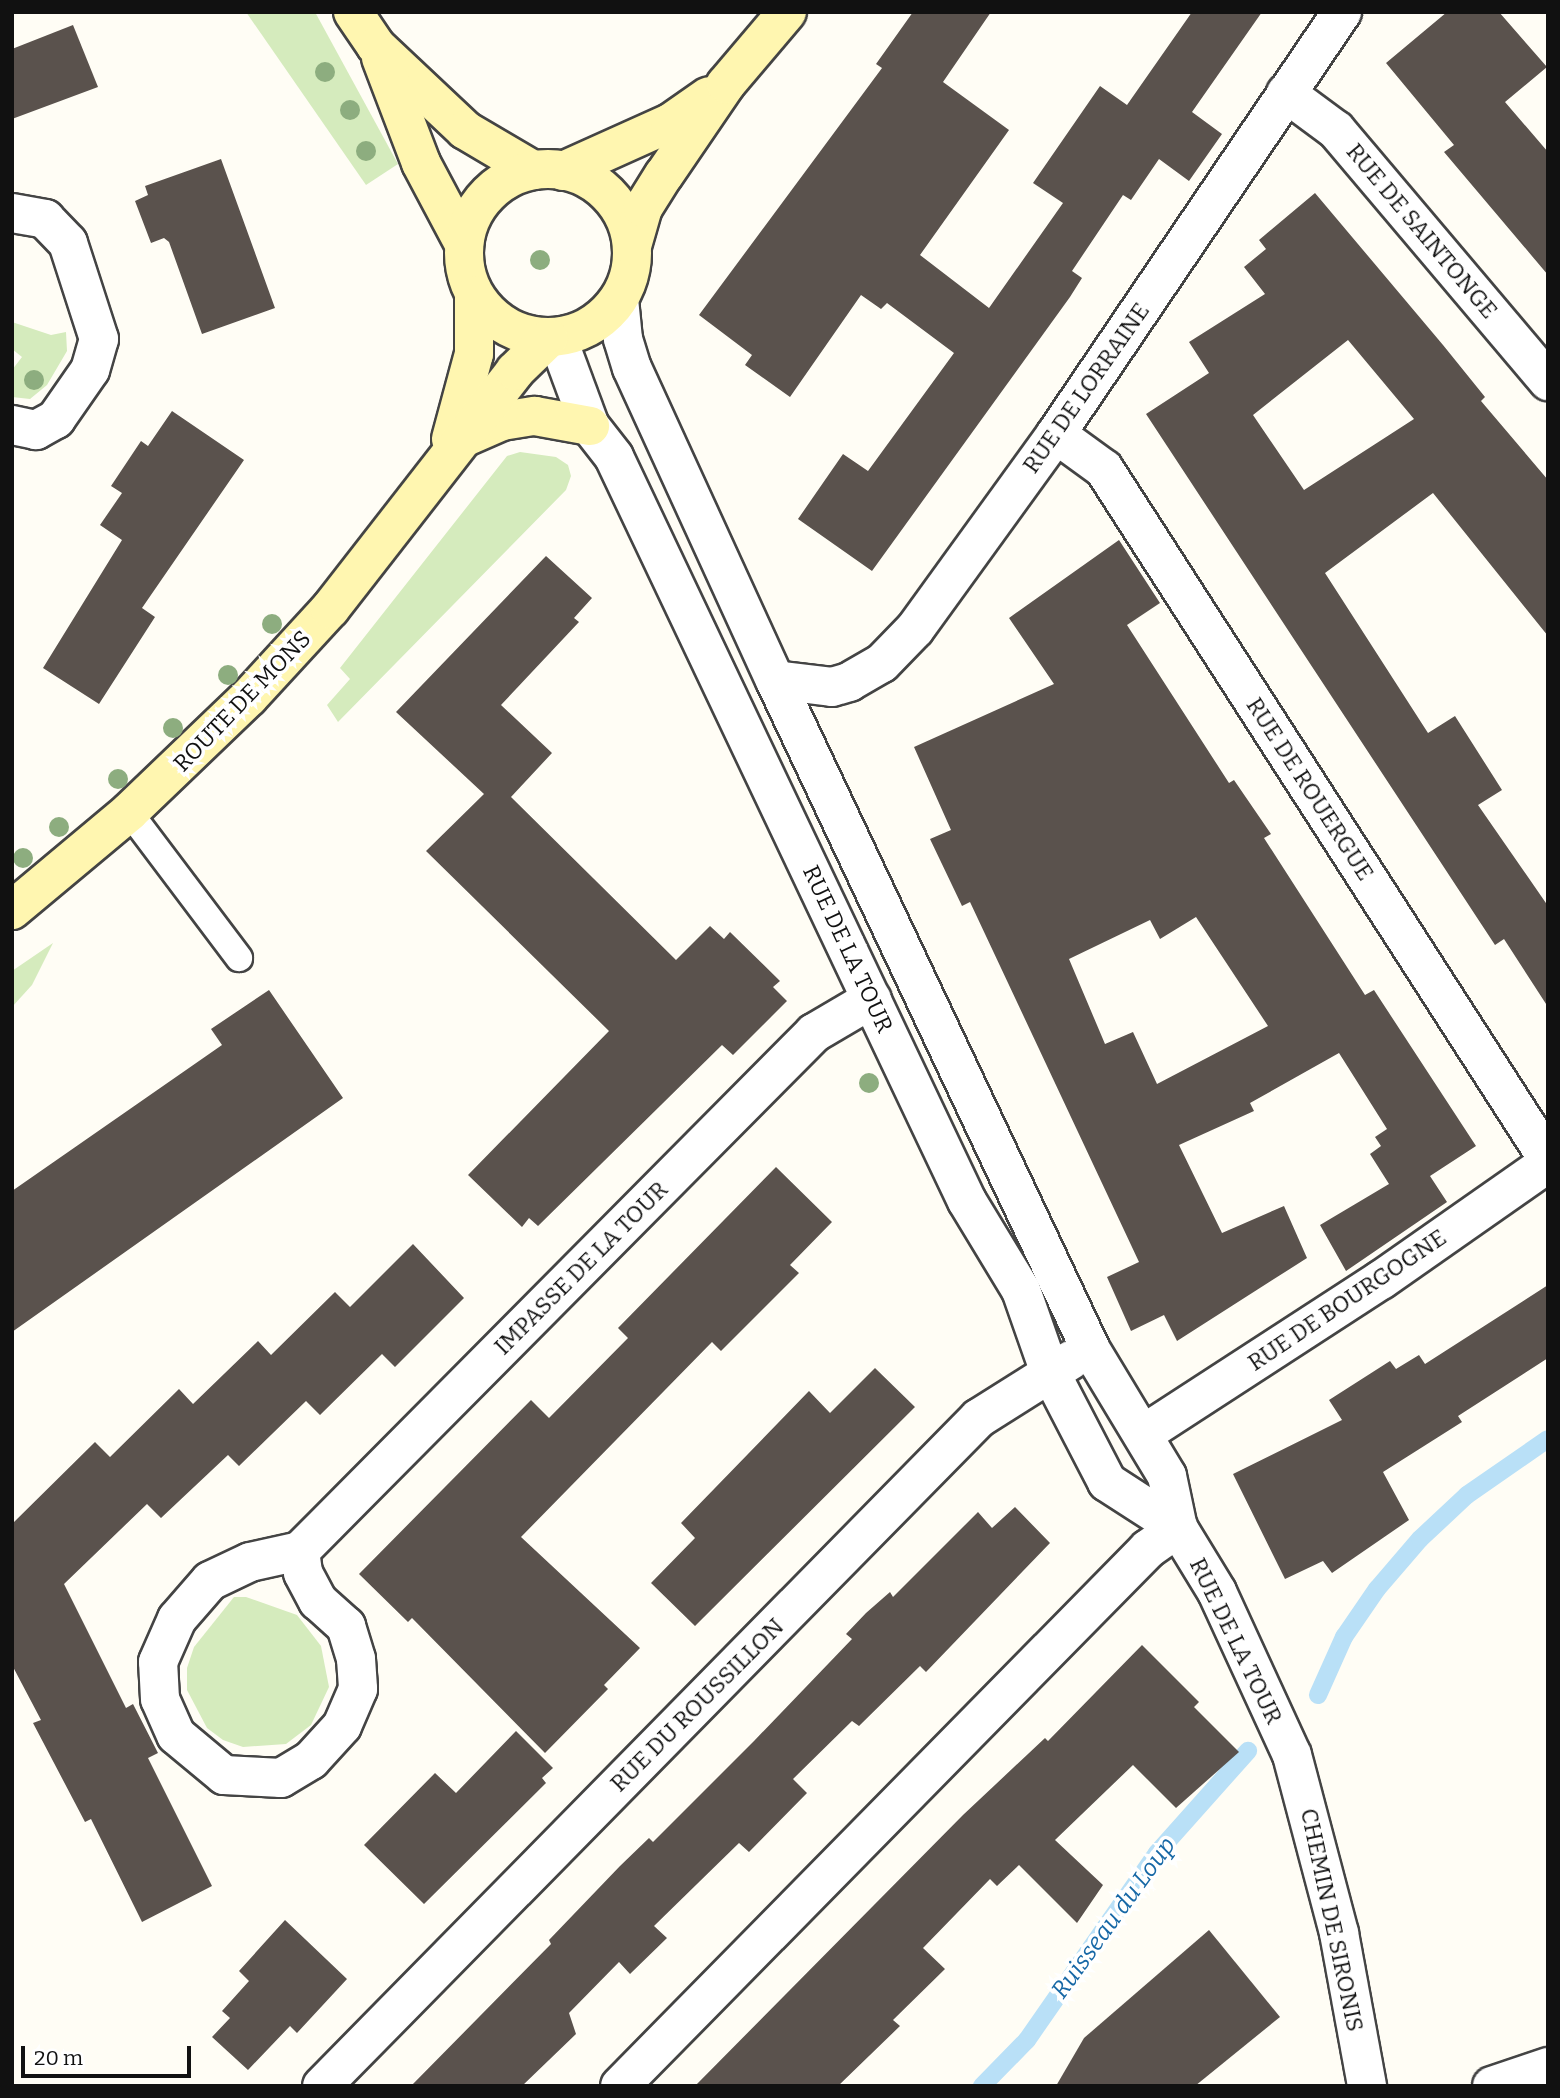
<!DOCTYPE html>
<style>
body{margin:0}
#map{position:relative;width:1560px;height:2098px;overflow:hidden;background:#fffdf5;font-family:Bitter,serif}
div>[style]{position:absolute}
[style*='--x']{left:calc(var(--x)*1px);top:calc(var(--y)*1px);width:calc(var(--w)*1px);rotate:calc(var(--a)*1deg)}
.green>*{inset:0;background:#d5ebbd}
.stream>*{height:18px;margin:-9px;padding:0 9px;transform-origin:9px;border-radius:9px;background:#b9e0f7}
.building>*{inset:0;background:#5a524d}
.roads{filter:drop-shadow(2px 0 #444) drop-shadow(-2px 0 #444) drop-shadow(0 2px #444) drop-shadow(0 -2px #444)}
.lane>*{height:26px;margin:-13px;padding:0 13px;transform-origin:13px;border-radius:13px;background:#fff}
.street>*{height:38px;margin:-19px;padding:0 19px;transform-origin:19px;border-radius:19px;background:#fff}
.secondary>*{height:38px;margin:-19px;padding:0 19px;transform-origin:19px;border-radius:19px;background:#fff6b0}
.secondary>.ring{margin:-19px;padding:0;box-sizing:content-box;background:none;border:38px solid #fff6b0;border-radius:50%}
.trees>*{width:20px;height:20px;margin:-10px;border-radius:50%;background:#8dad7f}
span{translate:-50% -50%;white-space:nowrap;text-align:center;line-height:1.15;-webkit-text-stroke:7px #fff;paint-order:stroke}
.street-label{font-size:23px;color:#111}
.water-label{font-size:24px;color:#1768a6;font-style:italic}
.frame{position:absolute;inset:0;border:14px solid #111;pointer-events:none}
.scale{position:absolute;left:21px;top:2046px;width:170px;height:32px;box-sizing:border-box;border:4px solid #111;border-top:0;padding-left:9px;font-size:21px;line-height:24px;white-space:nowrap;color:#111;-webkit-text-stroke:5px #fff;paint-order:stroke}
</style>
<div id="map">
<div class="green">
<i style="clip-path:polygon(246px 12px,315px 12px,398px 164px,366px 185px)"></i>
<i style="clip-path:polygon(12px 322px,51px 335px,66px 332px,67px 351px,47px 385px,30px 399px,12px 397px,12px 370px,22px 357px,12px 349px)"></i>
<i style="clip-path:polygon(520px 452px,556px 457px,568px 465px,571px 476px,566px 490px,338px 722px,327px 705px,350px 679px,340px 668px,507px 456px)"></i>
<i style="clip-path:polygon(53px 943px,32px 985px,12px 1007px,12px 971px)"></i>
<i style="clip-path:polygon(234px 1597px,246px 1597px,297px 1615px,321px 1646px,329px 1687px,311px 1725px,286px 1744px,243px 1747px,223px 1740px,207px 1728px,187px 1690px,187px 1668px,194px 1647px)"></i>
</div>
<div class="stream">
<i style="--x:1318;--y:1695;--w:64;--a:-65.9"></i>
<i style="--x:1344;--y:1637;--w:58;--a:-55.5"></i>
<i style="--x:1377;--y:1589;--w:66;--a:-49.3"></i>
<i style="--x:1420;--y:1539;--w:64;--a:-43.1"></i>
<i style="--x:1467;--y:1495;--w:98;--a:-34.7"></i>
<i style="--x:982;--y:2086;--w:64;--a:-45.6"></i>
<i style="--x:1027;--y:2040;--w:228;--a:-55.2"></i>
<i style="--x:1157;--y:1853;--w:137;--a:-48.3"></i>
</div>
<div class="building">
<i style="clip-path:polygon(913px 12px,991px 12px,943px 82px,1009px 130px,920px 255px,989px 308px,1063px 203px,1033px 183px,1100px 86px,1127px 105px,1192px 12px,1262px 12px,1192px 112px,1222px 134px,1189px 181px,1159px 159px,1131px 200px,1123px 195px,1072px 271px,1082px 278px,1070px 297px,872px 571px,798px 519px,843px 454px,868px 471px,954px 353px,887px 303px,881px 309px,861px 295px,790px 397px,745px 365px,752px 355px,699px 315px,882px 68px,876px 64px)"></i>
<i style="clip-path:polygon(1447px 12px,1499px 12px,1547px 67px,1505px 102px,1548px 152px,1548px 275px,1444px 152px,1454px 145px,1386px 63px)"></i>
<i style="clip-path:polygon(73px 25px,98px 87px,12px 119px,12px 49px)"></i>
<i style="clip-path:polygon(221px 159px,275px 308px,202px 334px,169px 242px,164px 238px,151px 243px,135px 201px,148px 195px,145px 186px)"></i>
<i style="clip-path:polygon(evenodd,1315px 193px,1443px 345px,1485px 397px,1481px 401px,1548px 480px,1548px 636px,1433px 493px,1325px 573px,1428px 733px,1455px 716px,1502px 790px,1478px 805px,1548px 906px,1548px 1007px,1504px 939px,1495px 945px,1146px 414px,1209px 373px,1189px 342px,1265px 294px,1244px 267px,1266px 249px,1259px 240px,1315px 193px,1348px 340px,1414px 419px,1304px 490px,1253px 415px,1348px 340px)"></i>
<i style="clip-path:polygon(172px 411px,244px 460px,142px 608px,155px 617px,99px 704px,43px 668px,122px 540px,100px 525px,122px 493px,111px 486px,141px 441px,148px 446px)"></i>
<i style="clip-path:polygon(evenodd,1119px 540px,1160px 603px,1127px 625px,1229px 783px,1234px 780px,1271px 834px,1264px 838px,1365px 995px,1374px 990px,1476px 1146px,1430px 1176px,1447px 1202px,1346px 1271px,1320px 1225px,1389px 1184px,1370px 1154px,1381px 1146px,1375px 1137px,1387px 1129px,1339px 1053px,1250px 1103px,1254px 1111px,1179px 1145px,1222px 1233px,1284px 1206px,1307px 1258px,1177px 1341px,1164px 1315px,1131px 1331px,1107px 1277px,1139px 1262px,970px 902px,962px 906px,930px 839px,951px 830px,914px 747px,1054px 684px,1009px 618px,1119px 540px,1196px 917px,1268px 1026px,1157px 1084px,1133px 1032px,1105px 1044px,1069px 959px,1150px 920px,1160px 939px,1196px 917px)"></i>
<i style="clip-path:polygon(546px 556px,592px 598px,574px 618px,579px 622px,501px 705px,552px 753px,511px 797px,676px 960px,710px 926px,724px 939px,730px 932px,780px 981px,773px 987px,787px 1001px,733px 1055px,722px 1045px,538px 1226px,529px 1218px,522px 1227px,468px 1175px,609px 1031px,426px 851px,484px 794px,396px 712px)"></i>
<i style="clip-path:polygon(269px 990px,343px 1098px,12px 1332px,12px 1191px,222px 1045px,211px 1029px)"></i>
<i style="clip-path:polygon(776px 1167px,832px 1222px,790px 1265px,799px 1273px,721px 1351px,712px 1342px,521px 1537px,640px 1648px,604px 1685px,608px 1689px,545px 1753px,412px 1618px,408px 1622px,359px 1574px,531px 1400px,549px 1418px,628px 1338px,618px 1328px)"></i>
<i style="clip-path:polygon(413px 1244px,464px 1298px,395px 1367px,382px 1354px,320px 1415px,306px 1401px,239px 1466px,228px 1455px,161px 1518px,147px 1504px,64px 1584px,126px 1708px,133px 1704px,158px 1753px,148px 1758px,212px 1886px,142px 1922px,91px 1819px,85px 1822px,33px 1723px,41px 1720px,12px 1665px,12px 1524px,95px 1442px,110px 1457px,179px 1389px,193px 1404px,258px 1341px,271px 1355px,335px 1292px,350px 1307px)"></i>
<i style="clip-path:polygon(1548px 1285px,1548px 1358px,1458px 1416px,1462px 1422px,1383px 1472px,1409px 1520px,1332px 1573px,1323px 1561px,1285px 1579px,1233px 1474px,1342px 1420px,1329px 1400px,1390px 1361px,1396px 1369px,1419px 1355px,1425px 1364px)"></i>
<i style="clip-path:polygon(875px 1368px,915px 1407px,695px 1626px,651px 1583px,695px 1538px,681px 1523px,809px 1391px,830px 1413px)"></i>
<i style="clip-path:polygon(1015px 1507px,1050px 1543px,926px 1672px,920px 1666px,859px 1726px,852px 1721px,793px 1779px,807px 1793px,749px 1852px,739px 1843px,654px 1926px,667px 1938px,630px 1974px,619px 1962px,569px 2013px,576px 2034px,522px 2086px,411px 2086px,551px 1944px,549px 1940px,620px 1866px,649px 1838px,653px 1842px,754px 1741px,852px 1639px,846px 1634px,866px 1613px,890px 1592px,893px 1597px,978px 1512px,992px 1528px)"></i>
<i style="clip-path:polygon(1142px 1645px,1199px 1702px,1194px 1707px,1239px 1752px,1176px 1808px,1133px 1765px,1055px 1840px,1103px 1885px,1077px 1923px,1019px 1865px,997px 1886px,990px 1879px,923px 1948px,945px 1969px,893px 2020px,900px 2026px,838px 2086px,695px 2086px,963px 1815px,1045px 1738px,1048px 1741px)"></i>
<i style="clip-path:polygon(516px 1731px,553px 1768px,542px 1778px,546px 1783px,424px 1904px,364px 1845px,435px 1773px,456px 1793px)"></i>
<i style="clip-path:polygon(285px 1920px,347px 1979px,297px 2033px,290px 2026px,248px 2070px,212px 2037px,230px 2018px,222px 2011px,249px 1981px,239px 1971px)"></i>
<i style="clip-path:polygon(1209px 1930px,1280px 2017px,1195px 2086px,1056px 2086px,1084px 2038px)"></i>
</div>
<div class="roads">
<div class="lane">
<i style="--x:129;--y:812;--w:183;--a:53"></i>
</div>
<div class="street">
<i style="--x:1286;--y:93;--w:62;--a:36.5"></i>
<i style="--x:1336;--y:130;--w:329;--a:49.8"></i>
<i style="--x:12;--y:213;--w:34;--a:10"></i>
<i style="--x:45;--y:219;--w:33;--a:46"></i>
<i style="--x:68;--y:243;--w:101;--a:72.1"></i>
<i style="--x:99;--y:339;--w:32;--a:106"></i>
<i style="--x:90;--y:370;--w:60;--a:124.8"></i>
<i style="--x:56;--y:419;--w:23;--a:151"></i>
<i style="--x:36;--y:430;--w:25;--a:-168"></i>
<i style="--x:619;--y:299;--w:40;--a:84.3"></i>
<i style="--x:623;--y:339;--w:30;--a:73"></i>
<i style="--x:632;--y:368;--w:343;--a:65.4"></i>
<i style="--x:775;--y:680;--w:741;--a:64.75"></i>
<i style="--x:1091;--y:1350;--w:147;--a:58.9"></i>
<i style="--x:1167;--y:1476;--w:53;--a:78.1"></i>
<i style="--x:1178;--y:1528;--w:75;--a:58.6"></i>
<i style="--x:1217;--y:1592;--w:179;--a:65.3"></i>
<i style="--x:1292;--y:1755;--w:184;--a:75.2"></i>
<i style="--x:1339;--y:1933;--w:156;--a:79.6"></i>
<i style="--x:557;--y:337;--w:95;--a:69.7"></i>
<i style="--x:590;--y:426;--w:39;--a:52"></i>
<i style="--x:614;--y:457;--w:823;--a:64.62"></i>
<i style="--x:967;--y:1201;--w:104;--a:58.8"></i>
<i style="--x:1021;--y:1290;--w:85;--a:70.7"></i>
<i style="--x:1049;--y:1370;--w:126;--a:62.6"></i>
<i style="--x:1107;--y:1482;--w:85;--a:32.9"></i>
<i style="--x:1056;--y:434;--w:59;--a:36.1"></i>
<i style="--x:1104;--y:469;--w:821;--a:57.24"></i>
<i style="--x:775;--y:680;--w:57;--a:7"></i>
<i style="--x:832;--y:687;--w:18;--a:-16"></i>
<i style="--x:849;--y:682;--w:38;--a:-30"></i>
<i style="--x:882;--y:663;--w:47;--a:-45.9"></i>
<i style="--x:915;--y:629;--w:241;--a:-54.1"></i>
<i style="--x:1056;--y:434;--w:510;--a:-55.87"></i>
<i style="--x:1145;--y:1433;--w:281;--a:-33"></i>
<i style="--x:1381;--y:1280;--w:204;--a:-35"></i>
<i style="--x:300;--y:1551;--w:22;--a:82"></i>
<i style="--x:303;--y:1573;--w:32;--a:62"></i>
<i style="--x:318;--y:1601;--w:38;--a:42"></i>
<i style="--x:346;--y:1626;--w:34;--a:73"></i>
<i style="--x:356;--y:1659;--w:30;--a:86"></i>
<i style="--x:358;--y:1689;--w:40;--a:113.4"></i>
<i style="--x:342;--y:1726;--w:46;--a:132.4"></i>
<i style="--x:311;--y:1760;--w:35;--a:149"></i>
<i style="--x:281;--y:1778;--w:57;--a:-177"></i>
<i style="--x:224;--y:1775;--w:62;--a:-140.2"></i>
<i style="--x:176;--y:1735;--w:39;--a:-114"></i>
<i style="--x:160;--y:1699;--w:37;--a:-93"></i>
<i style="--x:158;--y:1662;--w:47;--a:-66.2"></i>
<i style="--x:177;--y:1619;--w:50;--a:-49"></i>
<i style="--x:210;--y:1581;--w:44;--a:-25.4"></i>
<i style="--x:250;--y:1562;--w:51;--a:-12.4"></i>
<i style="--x:300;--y:1551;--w:730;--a:-45.22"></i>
<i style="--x:814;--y:1033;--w:67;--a:-30.4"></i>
<i style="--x:322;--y:2086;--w:937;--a:-45.48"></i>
<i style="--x:979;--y:1418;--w:109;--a:-32.2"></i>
<i style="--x:620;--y:2086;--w:753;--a:-45.48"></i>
<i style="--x:1148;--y:1549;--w:37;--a:-35"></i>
<i style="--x:1492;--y:2086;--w:59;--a:-18.7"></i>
</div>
<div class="secondary">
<i style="--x:353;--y:12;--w:41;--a:55.9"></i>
<i style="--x:376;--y:46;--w:122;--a:43.3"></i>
<i style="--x:465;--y:130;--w:79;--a:30.5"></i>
<i style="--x:381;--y:58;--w:112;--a:69.1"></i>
<i style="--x:421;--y:163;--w:92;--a:62"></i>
<i class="ring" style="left:464px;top:169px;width:130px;height:130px"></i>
<i style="--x:563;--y:171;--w:117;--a:-24.2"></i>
<i style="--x:670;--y:123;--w:47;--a:-34.7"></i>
<i style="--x:632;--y:246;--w:40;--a:-74"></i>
<i style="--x:643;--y:208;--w:39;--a:-58"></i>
<i style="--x:664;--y:175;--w:110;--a:-55.7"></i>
<i style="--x:726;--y:84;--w:94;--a:-49.7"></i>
<i style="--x:463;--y:438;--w:43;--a:-23.6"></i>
<i style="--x:502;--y:421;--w:33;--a:-9"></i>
<i style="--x:535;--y:416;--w:56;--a:10.3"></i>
<i style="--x:451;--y:439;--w:88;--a:-74.9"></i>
<i style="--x:474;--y:354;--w:59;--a:-90"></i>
<i style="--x:12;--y:910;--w:153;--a:-39.9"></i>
<i style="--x:129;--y:812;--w:166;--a:-43.8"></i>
<i style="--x:249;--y:697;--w:120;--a:-47.4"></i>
<i style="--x:330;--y:609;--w:301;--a:-52.1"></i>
<i style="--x:515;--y:371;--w:47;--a:-44.1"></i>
</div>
</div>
<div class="trees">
<i style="left:325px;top:72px"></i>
<i style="left:350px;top:110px"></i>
<i style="left:366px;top:151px"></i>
<i style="left:540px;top:260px"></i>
<i style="left:34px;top:380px"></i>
<i style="left:272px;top:624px"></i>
<i style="left:228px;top:675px"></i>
<i style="left:173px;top:728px"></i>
<i style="left:118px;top:779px"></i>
<i style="left:59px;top:827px"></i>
<i style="left:23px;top:858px"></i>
<i style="left:869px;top:1083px"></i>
</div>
<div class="street-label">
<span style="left:1422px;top:231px;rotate:50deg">RUE DE SAINTONGE</span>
<span style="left:1086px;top:388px;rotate:-55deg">RUE DE LORRAINE</span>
<span style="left:242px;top:701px;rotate:-46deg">ROUTE DE MONS</span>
<span style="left:1310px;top:789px;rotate:57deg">RUE DE ROUERGUE</span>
<span style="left:848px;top:949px;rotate:65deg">RUE DE LA TOUR</span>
<span style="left:581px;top:1268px;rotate:-45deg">IMPASSE DE LA TOUR</span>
<span style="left:1347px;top:1300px;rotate:-34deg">RUE DE BOURGOGNE</span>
<span style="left:1236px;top:1641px;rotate:64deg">RUE DE LA TOUR</span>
<span style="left:697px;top:1705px;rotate:-45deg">RUE DU ROUSSILLON</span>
<span style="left:1332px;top:1920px;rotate:78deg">CHEMIN DE SIRONIS</span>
</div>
<div class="water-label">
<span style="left:1114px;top:1918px;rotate:-54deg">Ruisseau du Loup</span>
</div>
<div class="frame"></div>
<div class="scale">20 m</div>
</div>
